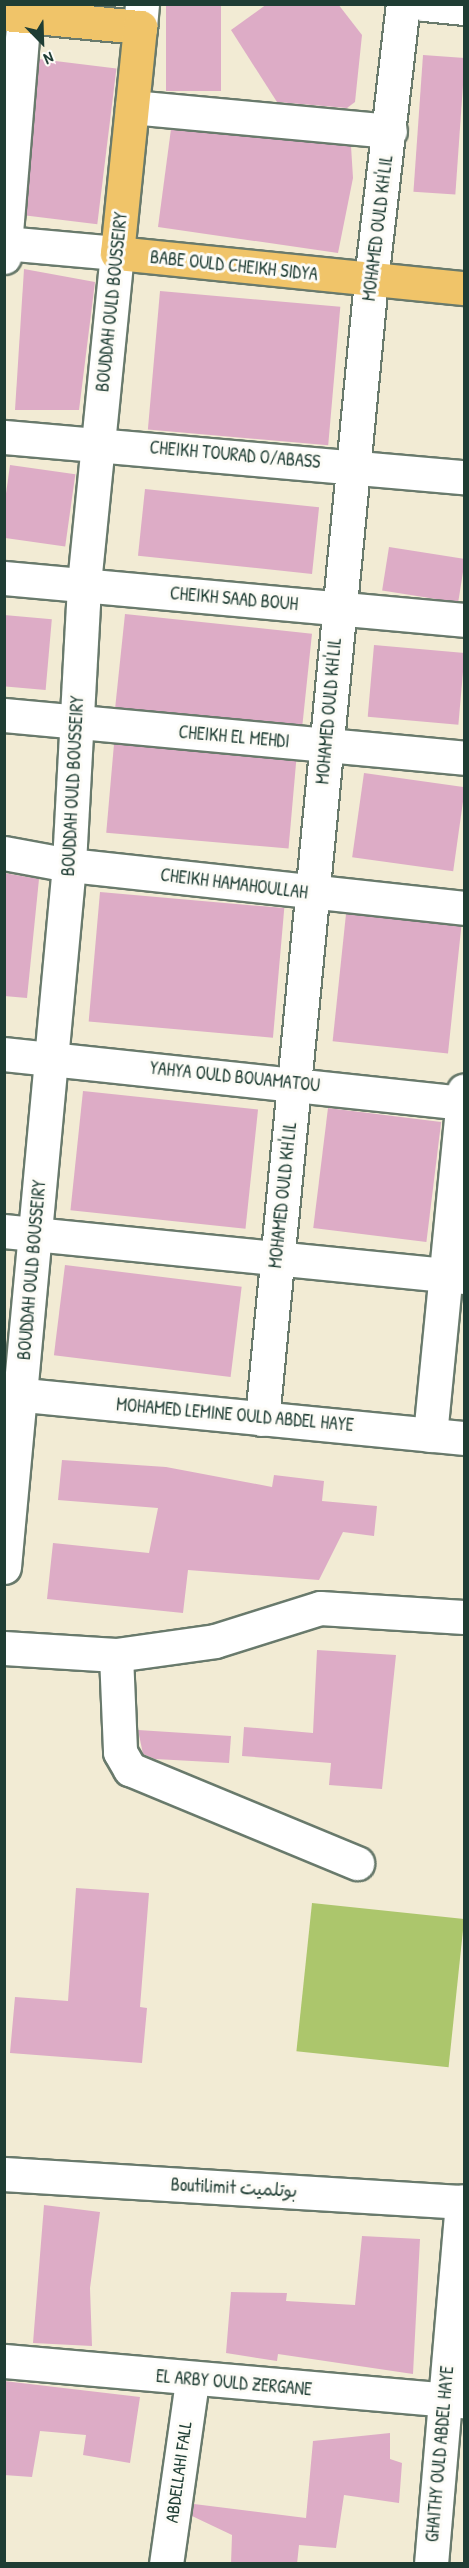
<!DOCTYPE html>
<meta charset="utf-8">
<style>
body{margin:0}
#map{position:relative;width:469px;height:2568px;overflow:hidden;background:#f2ebd4;font-family:"Patrick Hand","Playpen Sans Arabic",sans-serif}
div>[style]{position:absolute}
[style*='--x']{left:calc(var(--x)*1px);top:calc(var(--y)*1px);width:calc(var(--w)*1px);rotate:calc(var(--a)*1deg)}
.green>*{inset:0;background:#acc66c;transform-origin:0 0}
.building>*{inset:0;background:#ddacc6;transform-origin:0 0}
.roads{filter:drop-shadow(2px 0 #697a6c) drop-shadow(-2px 0 #697a6c) drop-shadow(0 2px #697a6c) drop-shadow(0 -2px #697a6c)}
.minor>*{height:33px;margin:-16.5px;padding:0 16.5px;transform-origin:16.5px;border-radius:16.5px;background:#fff}
.major>*{height:33px;margin:-16.5px;padding:0 16.5px;transform-origin:16.5px;border-radius:16.5px;background:#f0c469}
span{translate:-50% -50%;white-space:nowrap;text-align:center;line-height:1.15;-webkit-text-stroke:6px #fdfcf7;paint-order:stroke}
.street-label{font-size:18px;color:#1f3d34}
.frame{position:absolute;inset:0;border:6px solid #1f3d34;pointer-events:none}
.north{position:absolute;left:12px;top:12px;width:60px;height:60px;-webkit-text-stroke:4px #fdfcf7;paint-order:stroke;rotate:157deg;font-size:16px;font-weight:700;line-height:24px;text-align:center;color:#1f3d34}
.north::after{content:'';display:block;margin:auto;width:21px;height:27px;background:#1f3d34;clip-path:polygon(50% 0,100% 100%,50% 72%,0 100%)}
</style>
<div id="map">
<div class="green">
<i style="left:312px;top:1903px;width:153px;height:149px;rotate:6deg"></i>
</div>
<div class="building">
<i style="left:166px;top:4px;width:55px;height:87px"></i>
<i style="clip-path:polygon(267px 4px,338px 4px,362px 35px,355px 102px,347px 108px,277px 102px,231px 30px)"></i>
<i style="left:423px;top:55px;width:42px;height:137px;rotate:4deg"></i>
<i style="left:39px;top:59px;width:78px;height:157px;rotate:7deg"></i>
<i style="clip-path:polygon(171px 129px,351px 146px,353px 178px,338px 253px,158px 227px)"></i>
<i style="clip-path:polygon(24px 269px,95px 282px,79px 410px,15px 410px)"></i>
<i style="left:160px;top:291px;width:181px;height:139px;rotate:5deg"></i>
<i style="left:10px;top:465px;width:66px;height:73px;rotate:8deg"></i>
<i style="left:145px;top:489px;width:175px;height:67px;rotate:6deg"></i>
<i style="left:389px;top:547px;width:77px;height:44px;rotate:9deg"></i>
<i style="left:125px;top:614px;width:188px;height:94px;rotate:6deg"></i>
<i style="left:4px;top:615px;width:48px;height:71px;rotate:5deg"></i>
<i style="left:374px;top:645px;width:91px;height:72px;rotate:5deg"></i>
<i style="left:114px;top:744px;width:183px;height:89px;rotate:5deg"></i>
<i style="left:364px;top:773px;width:102px;height:85px;rotate:8deg"></i>
<i style="clip-path:polygon(4px 873px,39px 879px,27px 998px,4px 996px)"></i>
<i style="left:100px;top:892px;width:185px;height:130px;rotate:5deg"></i>
<i style="left:346px;top:914px;width:116px;height:128px;rotate:6deg"></i>
<i style="left:83px;top:1091px;width:176px;height:120px;rotate:6deg"></i>
<i style="left:328px;top:1108px;width:114px;height:121px;rotate:7deg"></i>
<i style="left:65px;top:1265px;width:178px;height:91px;rotate:7deg"></i>
<i style="clip-path:polygon(62px 1460px,166px 1467px,272px 1487px,274px 1475px,324px 1481px,322px 1501px,377px 1506px,374px 1536px,343px 1532px,319px 1580px,188px 1570px,183px 1613px,47px 1599px,53px 1543px,149px 1553px,158px 1508px,58px 1500px)"></i>
<i style="clip-path:polygon(317px 1650px,396px 1655px,382px 1789px,329px 1785px,331px 1763px,242px 1756px,244px 1727px,313px 1733px)"></i>
<i style="clip-path:polygon(138px 1730px,231px 1736px,229px 1763px,155px 1759px,143px 1754px)"></i>
<i style="clip-path:polygon(76px 1888px,149px 1893px,140px 2007px,147px 2008px,142px 2063px,10px 2053px,15px 1997px,68px 2001px)"></i>
<i style="clip-path:polygon(44px 2205px,100px 2212px,90px 2288px,92px 2346px,33px 2343px)"></i>
<i style="clip-path:polygon(362px 2236px,420px 2239px,413px 2374px,278px 2354px,277px 2361px,226px 2353px,231px 2292px,287px 2293px,286px 2301px,355px 2305px)"></i>
<i style="clip-path:polygon(4px 2381px,140px 2397px,130px 2463px,83px 2455px,86px 2435px,40px 2431px,32px 2477px,4px 2475px)"></i>
<i style="clip-path:polygon(390px 2433px,390px 2459px,402px 2463px,399px 2503px,344px 2495px,336px 2548px,299px 2545px,297px 2564px,231px 2564px,232px 2535px,192px 2516px,194px 2504px,306px 2518px,313px 2441px)"></i>
</div>
<div class="roads">
<div class="minor">
<i style="--x:424;--y:4;--w:40;--a:5.7"></i>
<i style="--x:140;--y:27;--w:23;--a:-85"></i>
<i style="--x:132;--y:107;--w:259;--a:5.3"></i>
<i style="--x:4;--y:243;--w:113;--a:5.1"></i>
<i style="--x:117;--y:253;--w:335;--a:95.7"></i>
<i style="--x:84;--y:586;--w:279;--a:93.1"></i>
<i style="--x:69;--y:865;--w:705;--a:95.29"></i>
<i style="--x:4;--y:257;--w:254;--a:-85.3"></i>
<i style="--x:4;--y:437;--w:462;--a:5"></i>
<i style="--x:4;--y:578;--w:462;--a:5.2"></i>
<i style="--x:4;--y:715;--w:462;--a:5.3"></i>
<i style="--x:4;--y:853;--w:66;--a:10.5"></i>
<i style="--x:69;--y:865;--w:397;--a:6.2"></i>
<i style="--x:4;--y:1054;--w:463;--a:6.1"></i>
<i style="--x:4;--y:1231;--w:462;--a:5.7"></i>
<i style="--x:4;--y:1393;--w:462;--a:5.6"></i>
<i style="--x:262;--y:1419;--w:1144;--a:-84.53"></i>
<i style="--x:371;--y:280;--w:278;--a:-83.4"></i>
<i style="--x:430;--y:1435;--w:346;--a:-84.4"></i>
<i style="--x:4;--y:1648;--w:112;--a:3.6"></i>
<i style="--x:116;--y:1655;--w:100;--a:-8"></i>
<i style="--x:215;--y:1641;--w:110;--a:-17.4"></i>
<i style="--x:320;--y:1608;--w:144;--a:3.6"></i>
<i style="--x:116;--y:1655;--w:97;--a:87.6"></i>
<i style="--x:120;--y:1752;--w:20;--a:60"></i>
<i style="--x:130;--y:1769;--w:246;--a:22.5"></i>
<i style="--x:4;--y:2174;--w:461;--a:3.5"></i>
<i style="--x:4;--y:2361;--w:462;--a:5"></i>
<i style="--x:166;--y:2564;--w:185;--a:-81.9"></i>
<i style="--x:431;--y:2564;--w:364;--a:-85.1"></i>
</div>
<div class="major">
<i style="--x:4;--y:14;--w:137;--a:5.5"></i>
<i style="--x:140;--y:27;--w:227;--a:95.8"></i>
<i style="--x:117;--y:253;--w:349;--a:5.8"></i>
</div>
</div>
<div class="street-label">
<span style="left:378px;top:228px;rotate:-83deg">MOHAMED OULD KH'LIL</span>
<span style="left:234px;top:266px;rotate:6deg">BABE OULD CHEIKH SIDYA</span>
<span style="left:112px;top:302px;rotate:-84deg">BOUDDAH OULD BOUSSEIRY</span>
<span style="left:235px;top:455px;rotate:5deg">CHEIKH TOURAD O/ABASS</span>
<span style="left:234px;top:599px;rotate:5deg">CHEIKH SAAD BOUH</span>
<span style="left:329px;top:711px;rotate:-85deg">MOHAMED OULD KH'LIL</span>
<span style="left:234px;top:737px;rotate:5deg">CHEIKH EL MEHDI</span>
<span style="left:73px;top:786px;rotate:-87deg">BOUDDAH OULD BOUSSEIRY</span>
<span style="left:234px;top:884px;rotate:7deg">CHEIKH HAMAHOULLAH</span>
<span style="left:235px;top:1077px;rotate:6deg">YAHYA OULD BOUAMATOU</span>
<span style="left:283px;top:1195px;rotate:-84deg">MOHAMED OULD KH'LIL</span>
<span style="left:32px;top:1270px;rotate:-85deg">BOUDDAH OULD BOUSSEIRY</span>
<span style="left:235px;top:1415px;rotate:5deg">MOHAMED LEMINE OULD ABDEL HAYE</span>
<span style="left:234px;top:2188px;rotate:3deg">Boutilimit بوتلميت</span>
<span style="left:234px;top:2383px;rotate:5deg">EL ARBY OULD ZERGANE</span>
<span style="left:440px;top:2454px;rotate:-85deg">GHAITHY OULD ABDEL HAYE</span>
<span style="left:179px;top:2472px;rotate:-82deg">ABDELLAHI FALL</span>
</div>
<div class="frame"></div>
<div class="north">N</div>
</div>
